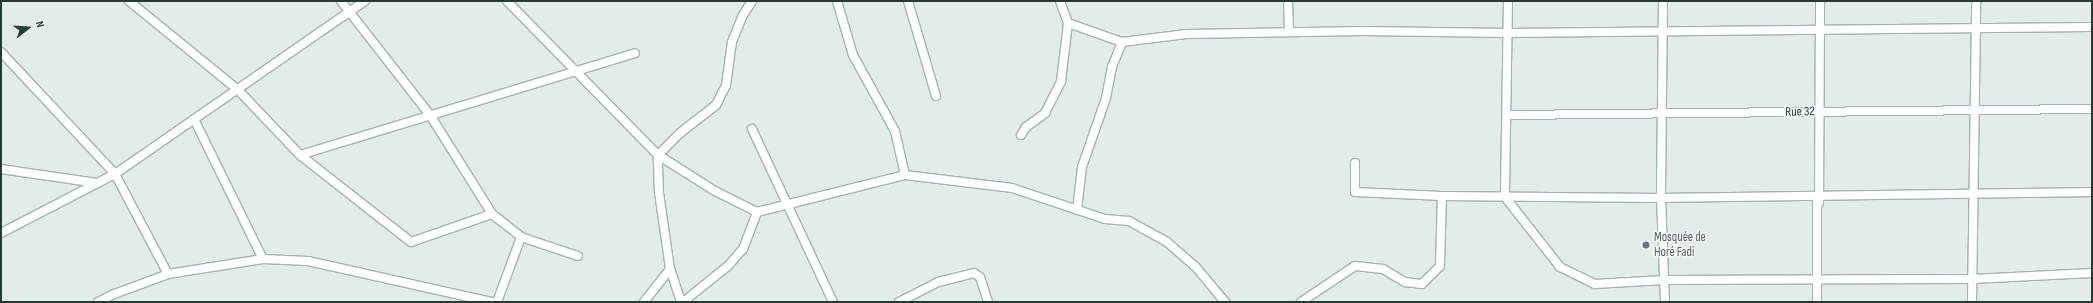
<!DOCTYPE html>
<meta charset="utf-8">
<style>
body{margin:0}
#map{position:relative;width:2093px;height:303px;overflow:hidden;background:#e3ece6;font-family:"Sofia Sans Condensed",sans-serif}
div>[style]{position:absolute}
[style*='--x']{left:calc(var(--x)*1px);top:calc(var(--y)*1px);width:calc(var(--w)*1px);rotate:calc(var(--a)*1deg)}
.roads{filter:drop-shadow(1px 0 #a6b4ac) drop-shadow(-1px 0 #a6b4ac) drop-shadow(0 1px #a6b4ac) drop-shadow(0 -1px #a6b4ac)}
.street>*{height:8px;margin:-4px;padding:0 4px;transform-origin:4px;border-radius:4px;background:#fff}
.dots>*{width:11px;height:11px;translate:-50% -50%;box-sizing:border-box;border:2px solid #f3f8f5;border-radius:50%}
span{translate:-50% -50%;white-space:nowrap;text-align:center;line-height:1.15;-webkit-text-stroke:3.5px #f3f8f5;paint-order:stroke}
.street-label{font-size:13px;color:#243c31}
.worship-label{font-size:13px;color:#5b616d}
.left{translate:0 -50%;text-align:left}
.frame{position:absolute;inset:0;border:2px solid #243c31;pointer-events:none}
.north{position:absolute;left:8px;top:8px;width:40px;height:40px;-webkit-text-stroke:3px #f3f8f5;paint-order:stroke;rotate:73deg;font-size:11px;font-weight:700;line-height:16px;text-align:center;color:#243c31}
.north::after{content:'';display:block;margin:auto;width:14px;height:18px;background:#243c31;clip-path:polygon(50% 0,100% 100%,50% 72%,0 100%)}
</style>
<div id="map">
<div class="roads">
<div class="street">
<i style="--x:129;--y:1;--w:141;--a:39.2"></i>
<i style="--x:238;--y:90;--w:90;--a:46.4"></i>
<i style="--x:300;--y:155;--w:141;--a:38.1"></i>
<i style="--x:411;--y:242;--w:86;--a:-19.1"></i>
<i style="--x:341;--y:1;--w:145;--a:52"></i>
<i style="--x:430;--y:115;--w:117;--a:57.9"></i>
<i style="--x:492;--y:214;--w:37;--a:38"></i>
<i style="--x:521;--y:237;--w:60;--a:18.4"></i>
<i style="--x:507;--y:1;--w:216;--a:45.6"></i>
<i style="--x:658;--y:155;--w:67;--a:32.3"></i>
<i style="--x:715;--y:191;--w:47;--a:26.6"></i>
<i style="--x:757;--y:212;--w:153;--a:-14"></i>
<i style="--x:905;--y:175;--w:108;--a:6.9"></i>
<i style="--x:1012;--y:188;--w:98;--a:18.4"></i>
<i style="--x:1105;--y:219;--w:24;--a:5"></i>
<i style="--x:1129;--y:221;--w:43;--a:28.9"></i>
<i style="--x:1167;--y:242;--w:37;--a:41"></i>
<i style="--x:1195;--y:266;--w:47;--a:50.2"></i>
<i style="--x:837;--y:1;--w:56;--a:73.5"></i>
<i style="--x:853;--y:55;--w:87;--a:61.1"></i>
<i style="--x:895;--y:131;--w:45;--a:77.2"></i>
<i style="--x:908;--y:1;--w:99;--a:73.6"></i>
<i style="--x:1288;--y:1;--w:31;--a:88"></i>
<i style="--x:1508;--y:1;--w:196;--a:90.9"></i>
<i style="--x:1505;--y:197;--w:89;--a:51.8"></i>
<i style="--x:1560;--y:267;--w:39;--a:26"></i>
<i style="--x:1595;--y:284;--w:69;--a:-3.3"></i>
<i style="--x:1664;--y:280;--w:308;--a:-0.2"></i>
<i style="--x:1972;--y:279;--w:120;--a:-2.9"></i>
<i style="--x:1663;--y:1;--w:197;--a:90.6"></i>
<i style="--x:1661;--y:198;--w:104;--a:87.8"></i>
<i style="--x:1068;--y:23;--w:57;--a:19.4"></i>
<i style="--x:1122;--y:42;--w:65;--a:-7"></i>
<i style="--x:1187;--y:34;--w:176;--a:-1"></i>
<i style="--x:1363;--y:31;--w:145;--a:0.8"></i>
<i style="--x:1508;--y:33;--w:584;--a:-0.59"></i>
<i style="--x:1;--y:52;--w:167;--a:46.9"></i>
<i style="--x:115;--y:174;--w:113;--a:62.1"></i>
<i style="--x:1507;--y:115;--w:585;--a:-0.59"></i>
<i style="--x:194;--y:119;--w:156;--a:63.8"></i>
<i style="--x:752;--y:129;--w:191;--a:64.9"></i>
<i style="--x:1021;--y:135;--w:9;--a:-58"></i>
<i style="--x:1026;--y:127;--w:24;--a:-36"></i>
<i style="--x:1045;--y:113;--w:36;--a:-63"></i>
<i style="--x:1061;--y:81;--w:58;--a:-83.1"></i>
<i style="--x:1068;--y:23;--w:23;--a:-110"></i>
<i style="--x:300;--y:155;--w:350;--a:-16.9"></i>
<i style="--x:1355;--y:163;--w:29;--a:90"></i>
<i style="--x:1355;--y:192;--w:87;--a:2.6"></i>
<i style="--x:1442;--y:196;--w:219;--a:0.5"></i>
<i style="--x:1661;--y:198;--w:431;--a:-0.8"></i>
<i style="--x:1;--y:169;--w:97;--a:8.3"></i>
<i style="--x:1817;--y:199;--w:103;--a:90"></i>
<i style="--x:1819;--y:203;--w:202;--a:-89.7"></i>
<i style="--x:1077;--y:210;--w:43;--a:-83.4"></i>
<i style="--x:1082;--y:167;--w:73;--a:-70.8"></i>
<i style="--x:1106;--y:98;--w:32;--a:-79"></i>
<i style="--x:1112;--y:67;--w:27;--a:-68"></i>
<i style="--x:1;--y:233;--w:128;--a:-27.4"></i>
<i style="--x:115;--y:174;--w:304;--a:-34.7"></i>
<i style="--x:98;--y:302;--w:18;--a:-27"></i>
<i style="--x:114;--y:294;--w:58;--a:-20.3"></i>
<i style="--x:168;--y:274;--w:96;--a:-9"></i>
<i style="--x:263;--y:259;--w:45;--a:2.5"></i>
<i style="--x:308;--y:261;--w:189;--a:12.6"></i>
<i style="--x:497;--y:302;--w:69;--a:-69.7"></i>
<i style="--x:644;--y:302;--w:42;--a:-51.8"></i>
<i style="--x:681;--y:302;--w:35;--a:-108"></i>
<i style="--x:670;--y:269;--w:77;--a:-98.2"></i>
<i style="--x:659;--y:193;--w:38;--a:-92"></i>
<i style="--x:658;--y:155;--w:31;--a:-45"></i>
<i style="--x:680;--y:133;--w:46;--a:-37.9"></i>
<i style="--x:716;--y:105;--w:22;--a:-63"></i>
<i style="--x:726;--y:85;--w:43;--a:-82.1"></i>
<i style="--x:732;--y:42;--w:29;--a:-68"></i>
<i style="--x:743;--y:15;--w:17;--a:-57"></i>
<i style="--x:683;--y:302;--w:58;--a:-38.7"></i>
<i style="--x:728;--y:266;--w:23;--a:-49"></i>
<i style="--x:743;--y:249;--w:40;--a:-69"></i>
<i style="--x:899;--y:302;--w:44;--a:-27.1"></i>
<i style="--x:938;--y:282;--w:37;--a:-14"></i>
<i style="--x:974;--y:273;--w:7;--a:34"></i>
<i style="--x:980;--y:277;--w:26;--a:72"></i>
<i style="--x:1301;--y:302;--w:65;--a:-33.7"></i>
<i style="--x:1355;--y:266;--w:28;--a:6"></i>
<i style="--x:1383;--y:269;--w:26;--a:31"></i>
<i style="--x:1405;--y:282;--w:17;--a:7"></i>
<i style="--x:1422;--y:284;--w:25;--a:-45"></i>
<i style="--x:1440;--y:266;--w:70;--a:-88.4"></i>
<i style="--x:1972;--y:302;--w:301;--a:-89.2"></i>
</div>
</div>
<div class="dots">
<i style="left:1646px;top:245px;background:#6b7280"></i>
</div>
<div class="street-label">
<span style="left:1800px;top:112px;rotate:-1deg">Rue 32</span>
</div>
<div class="worship-label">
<span class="left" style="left:1654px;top:245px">Mosquée de<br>Horé Fadi</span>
</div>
<div class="frame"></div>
<div class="north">N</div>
</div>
